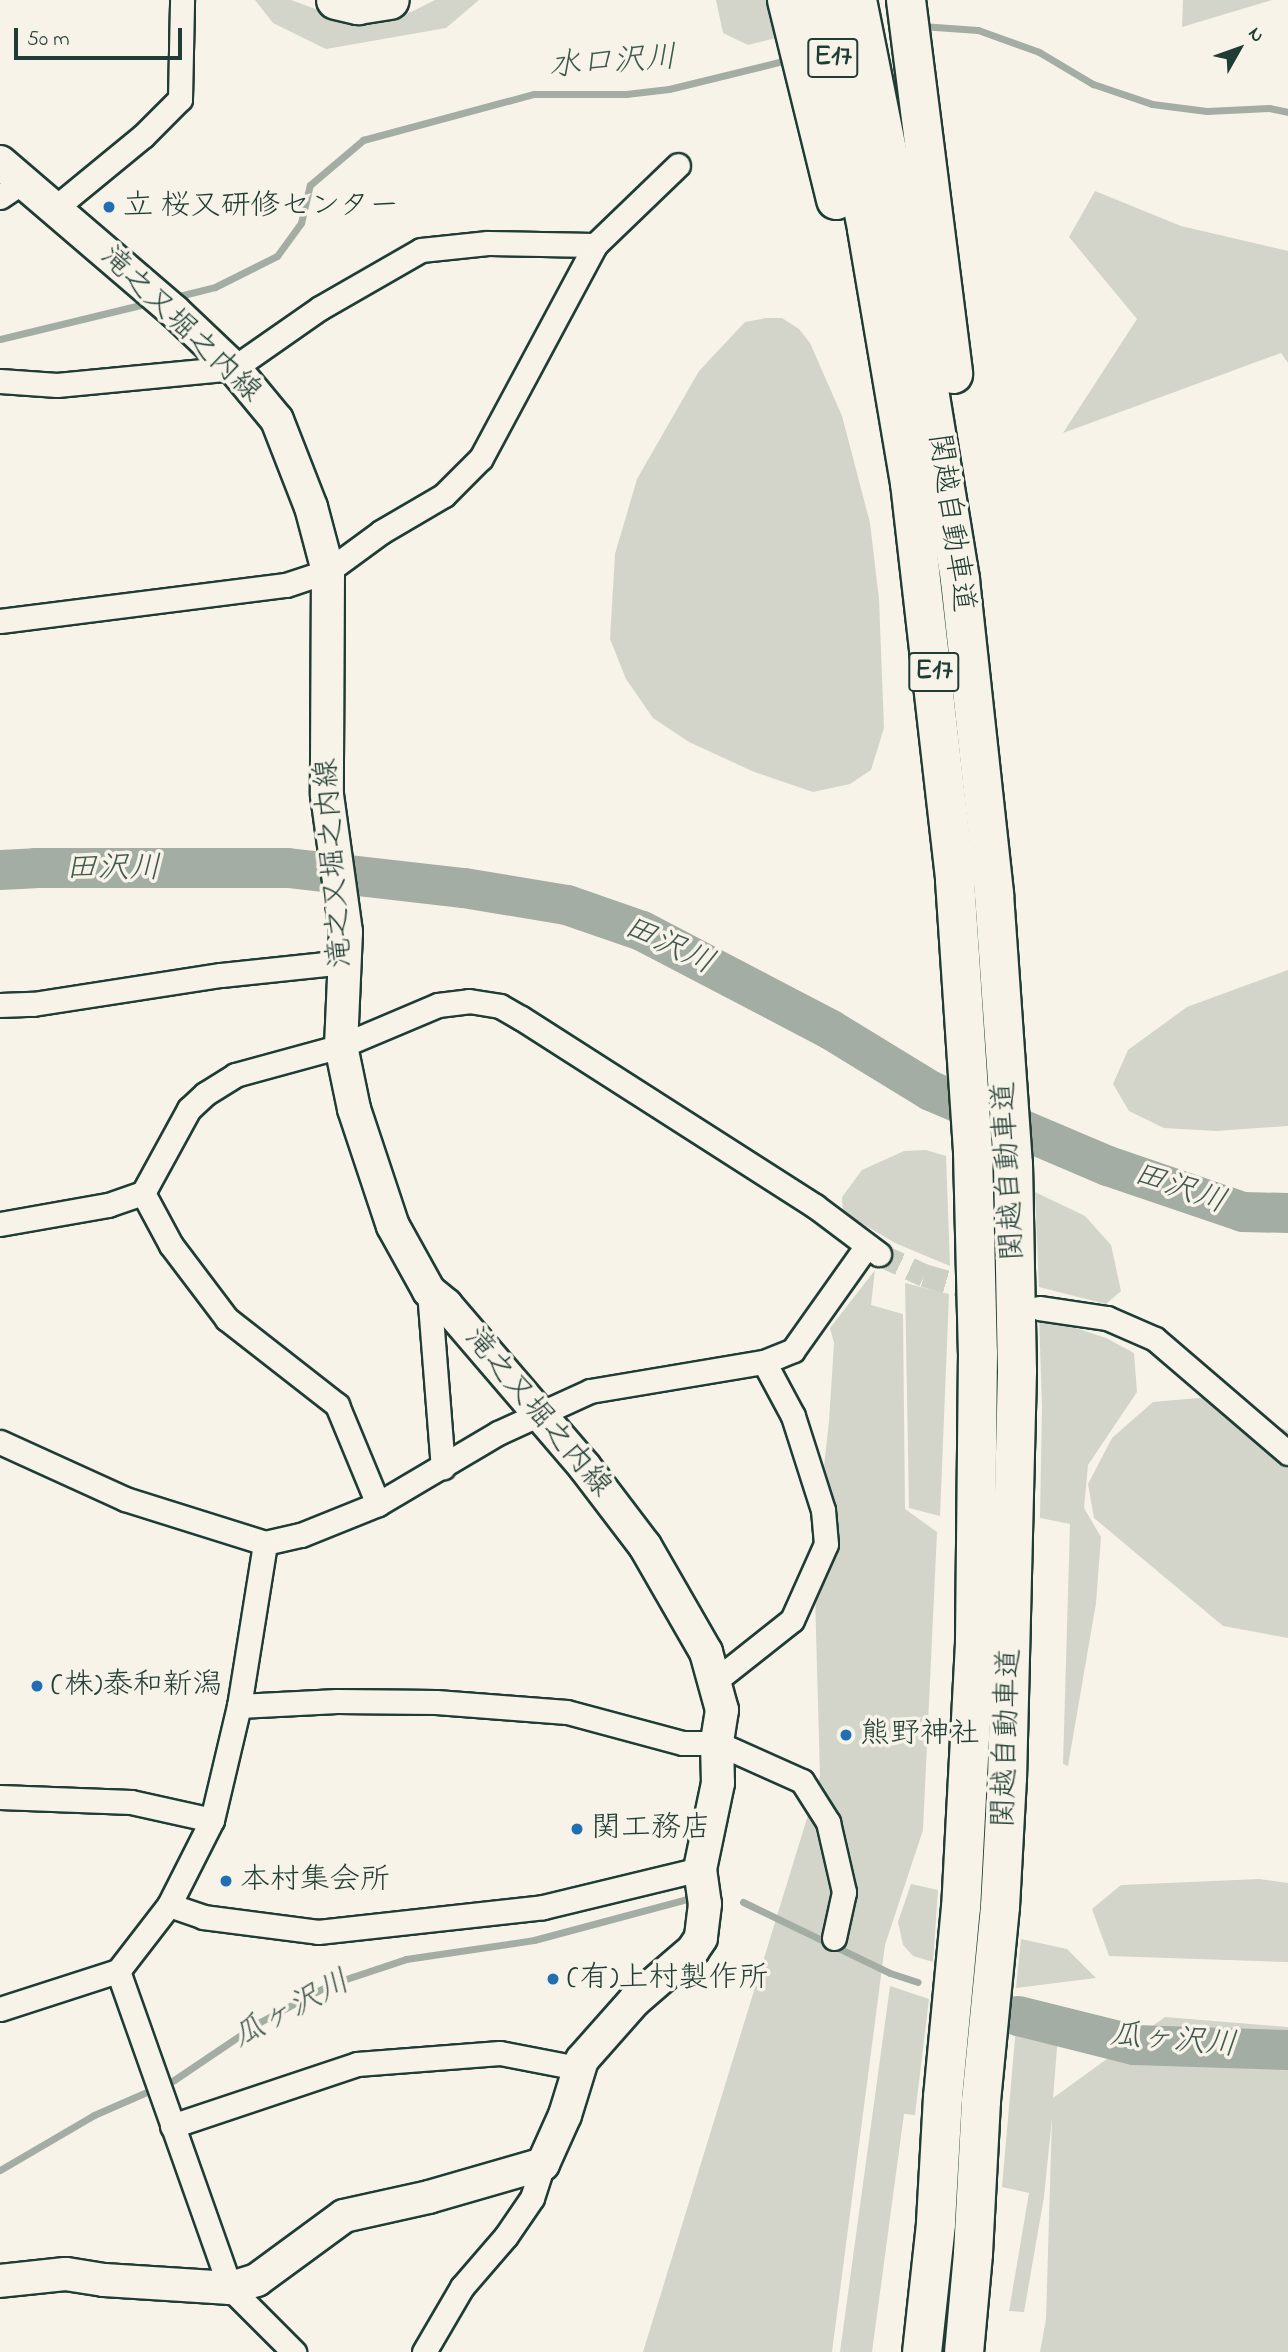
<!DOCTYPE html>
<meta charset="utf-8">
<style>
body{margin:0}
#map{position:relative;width:1288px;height:2352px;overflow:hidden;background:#f7f3e8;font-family:"Indie Flower","Klee One",sans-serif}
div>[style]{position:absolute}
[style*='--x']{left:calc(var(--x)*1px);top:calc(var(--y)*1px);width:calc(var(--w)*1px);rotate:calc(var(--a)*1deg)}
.green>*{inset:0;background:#d3d5ca}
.stream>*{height:7px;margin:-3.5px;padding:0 3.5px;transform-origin:3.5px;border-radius:3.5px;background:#a4ada3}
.river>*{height:40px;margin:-20px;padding:0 20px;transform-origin:20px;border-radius:20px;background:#a4ada3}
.street-tunnel>*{height:23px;margin-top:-11.5px;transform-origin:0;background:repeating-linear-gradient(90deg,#cccfc4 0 23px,transparent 0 34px)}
.roads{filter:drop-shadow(2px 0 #1f3d34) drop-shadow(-2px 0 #1f3d34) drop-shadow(0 2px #1f3d34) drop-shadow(0 -2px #1f3d34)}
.street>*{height:23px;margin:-11.5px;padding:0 11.5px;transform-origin:11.5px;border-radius:11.5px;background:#f7f3e8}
.secondary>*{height:32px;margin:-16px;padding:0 16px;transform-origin:16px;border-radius:16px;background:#f7f3e8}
.highway>*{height:38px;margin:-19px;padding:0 19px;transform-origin:19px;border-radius:19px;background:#f7f3e8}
.dots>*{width:19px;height:19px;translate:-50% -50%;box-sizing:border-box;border:4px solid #f7f3e8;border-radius:50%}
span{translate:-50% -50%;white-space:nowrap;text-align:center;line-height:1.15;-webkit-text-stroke:7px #f7f3e8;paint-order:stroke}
.shield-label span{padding:2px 5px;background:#f7f3e8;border:2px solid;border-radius:5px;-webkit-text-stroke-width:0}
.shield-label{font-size:28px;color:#1f3d34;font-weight:700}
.poi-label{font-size:30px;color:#1f3d34}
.left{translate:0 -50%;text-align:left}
.street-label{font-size:30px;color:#1f3d34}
.water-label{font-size:32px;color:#405950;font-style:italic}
.north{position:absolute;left:1204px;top:14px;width:70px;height:70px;-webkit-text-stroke:5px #f7f3e8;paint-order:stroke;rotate:50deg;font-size:19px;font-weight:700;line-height:28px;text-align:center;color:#1f3d34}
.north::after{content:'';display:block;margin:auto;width:24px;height:32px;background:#1f3d34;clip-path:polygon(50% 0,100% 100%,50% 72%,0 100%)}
.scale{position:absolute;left:14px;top:28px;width:168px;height:32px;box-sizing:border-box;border:4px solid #1f3d34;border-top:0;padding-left:9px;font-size:21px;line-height:24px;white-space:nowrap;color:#1f3d34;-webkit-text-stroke:5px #f7f3e8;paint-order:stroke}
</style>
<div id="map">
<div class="green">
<i style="clip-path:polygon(255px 0,291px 0,332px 15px,377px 18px,411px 12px,435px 0,479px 0,446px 28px,326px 49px,273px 23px)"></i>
<i style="clip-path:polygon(716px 0,773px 0,784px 36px,748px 45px,723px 33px)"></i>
<i style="clip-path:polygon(1183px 0,1272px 0,1182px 27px)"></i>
<i style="clip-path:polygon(1095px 191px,1181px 226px,1288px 251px,1288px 363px,1281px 353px,1063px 433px,1137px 319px,1069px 237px)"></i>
<i style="clip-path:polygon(766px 318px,782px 318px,799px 329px,810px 343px,842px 416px,870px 523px,879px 599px,884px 728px,871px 770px,850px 784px,813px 792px,752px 771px,689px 742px,653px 718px,626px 679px,610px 639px,615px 554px,637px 479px,699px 371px,745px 322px)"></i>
<i style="clip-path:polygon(1288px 970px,1288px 1126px,1216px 1131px,1164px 1128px,1129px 1111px,1113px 1084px,1128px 1050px,1187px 1007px)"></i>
<i style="clip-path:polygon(926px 1150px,946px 1156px,950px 1266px,895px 1243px,843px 1212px,842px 1197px,862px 1170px,904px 1151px)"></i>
<i style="clip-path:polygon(1035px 1192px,1085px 1216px,1111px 1245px,1121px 1291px,1106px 1304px,1039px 1287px)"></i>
<i style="clip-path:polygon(875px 1270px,871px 1305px,903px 1314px,905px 1509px,937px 1532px,923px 1830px,885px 1945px,832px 2352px,643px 2352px,820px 1776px,814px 1559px,829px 1421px,834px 1343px,830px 1328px)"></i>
<i style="clip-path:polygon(905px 1283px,949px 1294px,940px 1516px,909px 1508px)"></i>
<i style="clip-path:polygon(1039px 1316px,1106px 1338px,1134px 1353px,1137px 1392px,1088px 1465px,1084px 1508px,1101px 1537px,1096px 1603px,1068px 1766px,1063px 1764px,1070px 1524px,1040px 1518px,1042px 1406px)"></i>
<i style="clip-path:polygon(1209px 1397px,1288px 1431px,1288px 1638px,1223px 1626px,1094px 1518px,1088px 1484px,1112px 1438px,1153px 1402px)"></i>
<i style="clip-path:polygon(1259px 1879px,1288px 1883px,1288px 1962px,1109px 1956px,1092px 1909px,1121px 1885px)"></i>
<i style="clip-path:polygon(911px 1884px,938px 1890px,933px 1962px,913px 1956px,903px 1945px,898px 1922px)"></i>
<i style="clip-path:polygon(1021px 1939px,1067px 1949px,1096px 1978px,1016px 1988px)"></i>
<i style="clip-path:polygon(890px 1986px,929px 1999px,915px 2115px,904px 2114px,872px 2352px,840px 2352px)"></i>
<i style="clip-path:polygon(1165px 2017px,1288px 2027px,1288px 2352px,1040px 2352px,1046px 2319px,1052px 2118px,1044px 2197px,1024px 2312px,1009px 2311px,1029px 2193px,1002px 2187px,1016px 2027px,1058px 2036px,1053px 2098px)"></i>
</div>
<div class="stream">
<i style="--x:921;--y:26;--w:57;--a:4"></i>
<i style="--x:978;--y:30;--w:65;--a:19.8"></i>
<i style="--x:1039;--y:52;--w:63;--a:30.7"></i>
<i style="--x:1093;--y:84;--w:62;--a:18.7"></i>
<i style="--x:1152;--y:104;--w:55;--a:7.3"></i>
<i style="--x:1207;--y:111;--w:62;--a:-2.8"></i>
<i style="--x:1269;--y:108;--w:19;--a:12"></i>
<i style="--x:171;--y:298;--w:45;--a:-14"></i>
<i style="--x:215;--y:287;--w:69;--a:-26.6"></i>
<i style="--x:277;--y:256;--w:41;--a:-54"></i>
<i style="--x:301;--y:223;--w:39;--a:-77"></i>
<i style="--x:310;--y:185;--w:70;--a:-40.3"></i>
<i style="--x:363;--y:140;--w:177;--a:-15.1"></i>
<i style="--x:534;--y:94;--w:92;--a:0"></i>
<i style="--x:626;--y:94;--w:43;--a:-6.6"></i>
<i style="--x:669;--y:89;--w:126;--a:-13.8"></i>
<i style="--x:0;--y:339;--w:153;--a:-13.6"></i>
<i style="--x:743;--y:1902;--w:163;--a:25.8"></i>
<i style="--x:890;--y:1973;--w:29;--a:18"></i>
<i style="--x:0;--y:2170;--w:109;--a:-30.3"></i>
<i style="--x:94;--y:2115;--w:87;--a:-23.6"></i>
<i style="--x:174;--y:2080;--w:104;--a:-34"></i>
<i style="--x:260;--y:2022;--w:81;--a:-28.2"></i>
<i style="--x:331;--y:1984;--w:79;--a:-18.4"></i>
<i style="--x:406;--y:1959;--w:129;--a:-8.4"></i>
<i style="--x:534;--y:1940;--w:163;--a:-15"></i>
</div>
<div class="river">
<i style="--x:0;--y:870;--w:35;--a:-3"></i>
<i style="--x:35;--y:868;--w:253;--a:0"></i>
<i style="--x:288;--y:868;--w:177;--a:6.5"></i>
<i style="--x:464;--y:888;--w:104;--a:9.4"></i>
<i style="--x:567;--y:905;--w:79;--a:19.1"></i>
<i style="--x:642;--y:931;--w:213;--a:27.6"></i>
<i style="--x:831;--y:1030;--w:117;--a:31.4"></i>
<i style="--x:931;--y:1091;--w:192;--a:23"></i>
<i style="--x:1108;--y:1166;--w:143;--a:18.8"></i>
<i style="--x:1243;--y:1212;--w:45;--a:1.3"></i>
<i style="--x:1018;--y:2016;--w:120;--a:14"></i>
<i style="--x:1134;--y:2045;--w:154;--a:1.9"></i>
</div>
<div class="street-tunnel">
<i style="--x:879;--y:1254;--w:50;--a:25"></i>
<i style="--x:924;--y:1275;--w:66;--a:15.9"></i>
</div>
<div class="roads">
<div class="street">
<i style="--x:0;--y:197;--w:27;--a:-34"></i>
<i style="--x:54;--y:209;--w:115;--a:-39.4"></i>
<i style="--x:143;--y:136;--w:52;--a:-45"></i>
<i style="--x:180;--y:99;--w:99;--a:-88.8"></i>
<i style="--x:0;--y:381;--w:57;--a:4"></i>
<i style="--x:57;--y:385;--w:178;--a:-5.5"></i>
<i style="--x:234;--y:368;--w:105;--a:-34.9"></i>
<i style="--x:320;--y:308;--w:116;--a:-29.9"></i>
<i style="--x:421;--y:250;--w:67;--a:-6"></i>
<i style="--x:488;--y:243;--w:107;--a:1.1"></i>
<i style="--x:0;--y:621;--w:288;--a:-7.2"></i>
<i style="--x:286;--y:585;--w:44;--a:-18.4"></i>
<i style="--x:328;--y:571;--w:66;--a:-36.3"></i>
<i style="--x:381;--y:532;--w:73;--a:-30.4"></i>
<i style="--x:444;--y:495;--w:52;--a:-45"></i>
<i style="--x:481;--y:458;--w:242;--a:-61.8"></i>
<i style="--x:595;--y:245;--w:115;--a:-43.9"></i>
<i style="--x:0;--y:1005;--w:33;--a:-2"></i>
<i style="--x:33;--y:1004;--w:190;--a:-8.8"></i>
<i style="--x:221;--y:975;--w:124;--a:-6"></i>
<i style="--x:143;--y:1193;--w:59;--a:61.7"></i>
<i style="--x:171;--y:1245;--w:93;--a:52.9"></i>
<i style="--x:227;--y:1319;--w:140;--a:38"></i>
<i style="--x:337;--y:1405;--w:107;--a:67.5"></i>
<i style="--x:0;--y:1224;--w:110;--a:-10"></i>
<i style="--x:108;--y:1205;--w:37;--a:-19"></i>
<i style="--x:143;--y:1193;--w:96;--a:-61.3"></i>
<i style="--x:189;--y:1109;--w:22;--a:-43"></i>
<i style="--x:205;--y:1094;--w:36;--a:-32"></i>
<i style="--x:235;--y:1075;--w:110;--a:-15.3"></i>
<i style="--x:341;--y:1046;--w:105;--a:-22.9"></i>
<i style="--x:438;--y:1005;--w:31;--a:-7"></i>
<i style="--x:469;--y:1001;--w:31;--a:9"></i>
<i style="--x:500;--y:1006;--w:24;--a:30"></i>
<i style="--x:521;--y:1018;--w:349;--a:32.6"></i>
<i style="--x:815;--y:1206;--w:80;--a:36.9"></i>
<i style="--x:429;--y:1291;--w:177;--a:85.5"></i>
<i style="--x:1039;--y:1308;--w:69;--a:8.4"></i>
<i style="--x:1107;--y:1318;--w:52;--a:23.6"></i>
<i style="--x:1155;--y:1339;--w:175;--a:40.6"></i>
<i style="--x:0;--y:1442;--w:137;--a:24.5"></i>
<i style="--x:125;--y:1499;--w:147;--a:17.4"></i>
<i style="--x:265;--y:1543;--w:37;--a:-13"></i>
<i style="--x:301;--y:1535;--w:83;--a:-21.9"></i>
<i style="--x:378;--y:1504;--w:139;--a:-30.6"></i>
<i style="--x:498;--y:1433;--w:101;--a:-24.5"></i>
<i style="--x:590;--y:1391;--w:176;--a:-9.5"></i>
<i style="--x:764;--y:1362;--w:31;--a:-22"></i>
<i style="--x:793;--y:1350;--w:126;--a:-54.7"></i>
<i style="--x:715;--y:1681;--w:98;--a:-38.4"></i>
<i style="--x:792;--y:1620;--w:83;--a:-65.9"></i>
<i style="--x:826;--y:1544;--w:34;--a:-95"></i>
<i style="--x:823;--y:1510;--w:99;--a:-107.7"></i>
<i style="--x:793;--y:1416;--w:61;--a:-118.2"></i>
<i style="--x:239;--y:1706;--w:98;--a:-2.9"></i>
<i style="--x:337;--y:1701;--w:99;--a:0.6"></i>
<i style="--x:436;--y:1702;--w:131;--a:4.4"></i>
<i style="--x:567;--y:1712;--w:120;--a:15"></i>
<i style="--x:683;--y:1743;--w:34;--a:0"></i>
<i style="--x:717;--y:1743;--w:93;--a:24.1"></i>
<i style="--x:802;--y:1781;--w:49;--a:57.6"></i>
<i style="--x:828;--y:1822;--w:72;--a:77.1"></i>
<i style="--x:844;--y:1892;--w:47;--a:102.3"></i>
<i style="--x:0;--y:1797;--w:131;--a:2.2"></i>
<i style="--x:131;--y:1802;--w:83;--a:12.5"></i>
<i style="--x:169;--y:1905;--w:36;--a:19"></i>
<i style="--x:203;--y:1917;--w:116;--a:7.4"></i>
<i style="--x:318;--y:1932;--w:226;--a:-6.3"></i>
<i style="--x:543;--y:1907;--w:162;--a:-13.6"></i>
<i style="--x:118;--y:1971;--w:336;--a:70.5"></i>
<i style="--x:230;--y:2288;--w:91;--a:45"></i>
<i style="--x:0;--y:2009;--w:124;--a:-17.9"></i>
<i style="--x:118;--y:1971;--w:83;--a:-52.3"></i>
<i style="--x:169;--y:1905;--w:95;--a:-63.2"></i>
<i style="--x:212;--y:1820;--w:117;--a:-76.7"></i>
<i style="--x:239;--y:1706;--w:165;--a:-80.9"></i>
<i style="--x:172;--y:2126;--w:195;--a:-18.5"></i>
<i style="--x:357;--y:2064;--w:143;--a:-4.4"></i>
<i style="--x:500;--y:2053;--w:79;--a:10.9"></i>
<i style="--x:424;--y:2352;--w:75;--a:-59.7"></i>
<i style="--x:462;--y:2287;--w:67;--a:-49.2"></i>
<i style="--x:506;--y:2236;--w:46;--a:-55.6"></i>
<i style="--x:532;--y:2198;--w:36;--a:-72"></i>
</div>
<div class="secondary">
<i style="--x:0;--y:162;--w:230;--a:40.6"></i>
<i style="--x:175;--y:312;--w:81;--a:43.5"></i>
<i style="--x:234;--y:368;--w:67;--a:50.4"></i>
<i style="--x:277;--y:420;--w:93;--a:68.7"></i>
<i style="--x:311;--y:507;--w:66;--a:75.1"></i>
<i style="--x:328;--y:571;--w:224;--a:90.3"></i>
<i style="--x:327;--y:795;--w:138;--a:82.1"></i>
<i style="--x:346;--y:932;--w:114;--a:92.5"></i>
<i style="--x:341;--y:1046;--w:64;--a:78.3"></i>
<i style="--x:354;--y:1109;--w:123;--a:71.6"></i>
<i style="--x:393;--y:1226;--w:74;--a:61"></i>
<i style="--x:429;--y:1291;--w:22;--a:39"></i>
<i style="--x:446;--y:1305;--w:212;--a:49.4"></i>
<i style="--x:584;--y:1466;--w:101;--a:52.7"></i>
<i style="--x:645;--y:1546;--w:122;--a:60.1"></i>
<i style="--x:706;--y:1652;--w:60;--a:74.6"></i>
<i style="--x:722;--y:1710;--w:33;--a:99"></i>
<i style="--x:717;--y:1743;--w:40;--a:88.6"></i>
<i style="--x:718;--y:1783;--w:88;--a:101.8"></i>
<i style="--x:700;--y:1869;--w:35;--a:82"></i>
<i style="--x:705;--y:1904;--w:34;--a:97"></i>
<i style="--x:701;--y:1938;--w:14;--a:124"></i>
<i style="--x:693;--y:1950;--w:77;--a:139.2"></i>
<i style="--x:635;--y:2000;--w:80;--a:131.5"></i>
<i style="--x:582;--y:2060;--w:58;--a:107.2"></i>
<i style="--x:565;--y:2115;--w:54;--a:114.2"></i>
<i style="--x:543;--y:2164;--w:119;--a:163.9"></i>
<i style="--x:429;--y:2197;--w:87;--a:167.4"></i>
<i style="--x:344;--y:2216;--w:108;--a:143.7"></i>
<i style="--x:257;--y:2280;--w:28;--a:163"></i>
<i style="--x:230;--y:2288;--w:126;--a:-176.4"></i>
<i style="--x:104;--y:2280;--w:39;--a:-171"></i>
<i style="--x:65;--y:2274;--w:65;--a:173.9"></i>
</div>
<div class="highway">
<i style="--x:336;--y:0;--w:23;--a:13"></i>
<i style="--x:358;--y:5;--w:32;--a:-9"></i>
<i style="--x:787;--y:0;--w:206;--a:76.2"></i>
<i style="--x:821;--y:0;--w:234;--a:78.6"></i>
<i style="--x:867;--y:229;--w:258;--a:80.4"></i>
<i style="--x:910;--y:483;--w:400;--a:83.5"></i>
<i style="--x:955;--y:880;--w:273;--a:86.2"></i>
<i style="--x:973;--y:1152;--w:201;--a:88.6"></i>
<i style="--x:978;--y:1353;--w:290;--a:90.6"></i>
<i style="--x:975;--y:1643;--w:264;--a:93"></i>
<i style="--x:961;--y:1907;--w:191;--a:95.4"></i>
<i style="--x:943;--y:2097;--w:127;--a:93.2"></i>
<i style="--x:936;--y:2224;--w:129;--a:96.2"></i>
<i style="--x:857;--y:0;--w:229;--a:78.7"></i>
<i style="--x:902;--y:225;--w:360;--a:80.7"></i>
<i style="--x:960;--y:580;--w:316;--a:83.8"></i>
<i style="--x:994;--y:894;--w:271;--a:86"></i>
<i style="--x:1013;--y:1164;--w:207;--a:88.9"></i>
<i style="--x:1017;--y:1371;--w:407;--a:91.4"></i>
<i style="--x:1007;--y:1778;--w:129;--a:93.1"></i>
<i style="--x:1000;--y:1907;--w:195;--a:95.6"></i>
<i style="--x:981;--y:2101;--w:153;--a:93"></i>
<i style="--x:973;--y:2254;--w:98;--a:95.2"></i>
<i style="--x:906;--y:0;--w:377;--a:82.8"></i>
</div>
</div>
<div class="dots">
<i style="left:109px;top:207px;background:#1f6fb2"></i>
<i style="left:37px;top:1686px;background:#1f6fb2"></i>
<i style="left:846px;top:1735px;background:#1f6fb2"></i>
<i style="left:577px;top:1829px;background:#1f6fb2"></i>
<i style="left:226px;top:1881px;background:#1f6fb2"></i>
<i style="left:553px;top:1979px;background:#1f6fb2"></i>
</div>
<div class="shield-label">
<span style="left:833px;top:58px">E17</span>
<span style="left:934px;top:672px">E17</span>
</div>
<div class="poi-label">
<span class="left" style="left:123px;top:207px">立 桜又研修センター</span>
<span class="left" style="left:51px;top:1686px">(株)泰和新潟</span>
<span class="left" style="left:860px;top:1735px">熊野神社</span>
<span class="left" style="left:591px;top:1829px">関工務店</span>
<span class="left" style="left:240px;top:1881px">本村集会所</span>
<span class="left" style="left:567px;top:1979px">(有)上村製作所</span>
</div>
<div class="street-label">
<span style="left:180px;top:325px;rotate:44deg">滝之又堀之内線</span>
<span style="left:950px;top:523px;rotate:82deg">関越自動車道</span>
<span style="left:335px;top:863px;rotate:-94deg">滝之又堀之内線</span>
<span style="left:1010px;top:1171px;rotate:-93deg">関越自動車道</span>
<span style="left:537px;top:1413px;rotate:50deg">滝之又堀之内線</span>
<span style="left:1008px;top:1738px;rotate:-88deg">関越自動車道</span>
</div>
<div class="water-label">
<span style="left:613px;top:64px;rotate:-4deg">水口沢川</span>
<span style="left:113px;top:870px">田沢川</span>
<span style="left:668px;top:947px;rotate:25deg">田沢川</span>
<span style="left:1179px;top:1190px;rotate:19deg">田沢川</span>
<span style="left:292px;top:2011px;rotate:-28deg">瓜ヶ沢川</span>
<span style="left:1173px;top:2042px;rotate:5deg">瓜ヶ沢川</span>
</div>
<div class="north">N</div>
<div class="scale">50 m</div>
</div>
